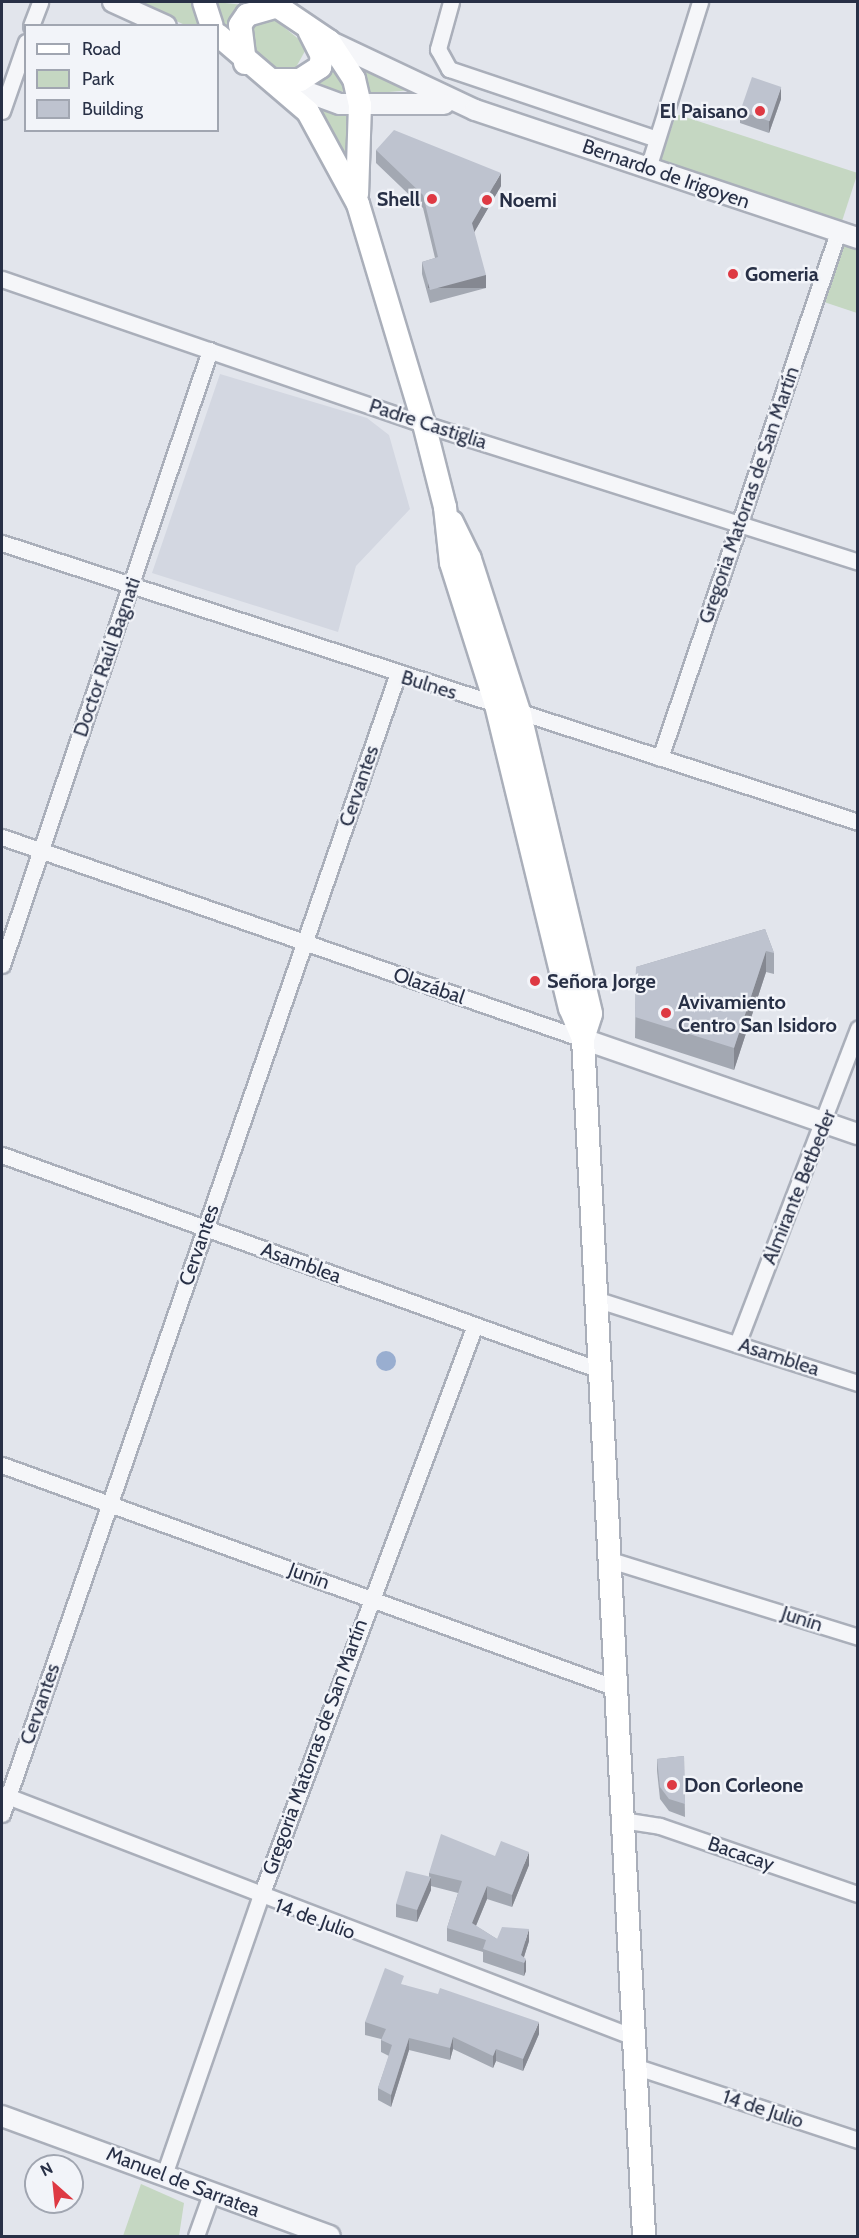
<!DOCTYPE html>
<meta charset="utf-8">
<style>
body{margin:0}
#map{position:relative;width:859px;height:2238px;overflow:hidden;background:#e2e5ec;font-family:Cabin,sans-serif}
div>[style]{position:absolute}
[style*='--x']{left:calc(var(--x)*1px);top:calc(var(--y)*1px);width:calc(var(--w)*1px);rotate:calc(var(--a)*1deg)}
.built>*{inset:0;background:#d3d7e1}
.green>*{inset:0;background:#c5d7c2;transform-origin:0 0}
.water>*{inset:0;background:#99aed0}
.round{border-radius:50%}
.roads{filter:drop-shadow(2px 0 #aaafba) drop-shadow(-2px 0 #aaafba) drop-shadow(0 2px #aaafba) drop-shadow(0 -2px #aaafba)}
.minor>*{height:15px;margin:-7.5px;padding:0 7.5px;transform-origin:7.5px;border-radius:7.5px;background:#f5f6f9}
.tertiary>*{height:20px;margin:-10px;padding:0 10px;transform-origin:10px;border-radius:10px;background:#f5f6f9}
.secondary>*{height:22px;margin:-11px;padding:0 11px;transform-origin:11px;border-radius:11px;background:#fff}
.wall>*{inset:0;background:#a3a8b2}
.shaded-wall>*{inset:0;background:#858891;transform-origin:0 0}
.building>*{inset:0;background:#bec3cf;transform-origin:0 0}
.dots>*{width:16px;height:16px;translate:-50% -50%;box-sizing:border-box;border:3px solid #f2f4f9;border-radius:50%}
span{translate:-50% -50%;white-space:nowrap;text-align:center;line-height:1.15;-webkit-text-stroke:4.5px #f2f4f9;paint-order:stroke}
.poi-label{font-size:20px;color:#283046;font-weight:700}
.right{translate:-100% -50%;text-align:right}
.left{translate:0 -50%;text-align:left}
.street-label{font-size:20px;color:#283046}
.frame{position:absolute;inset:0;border:3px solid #283046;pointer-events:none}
.legend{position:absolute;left:24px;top:24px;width:195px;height:108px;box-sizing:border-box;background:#f2f4f9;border:2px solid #a1a6b1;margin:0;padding:8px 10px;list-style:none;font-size:18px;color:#283046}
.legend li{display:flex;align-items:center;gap:12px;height:30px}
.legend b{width:30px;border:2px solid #a1a6b1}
.north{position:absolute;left:24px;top:2154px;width:60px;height:60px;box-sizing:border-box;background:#f2f4f9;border:2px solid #a1a6b1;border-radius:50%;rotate:333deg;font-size:16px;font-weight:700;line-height:24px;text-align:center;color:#283046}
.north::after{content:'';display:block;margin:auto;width:21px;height:27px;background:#de3943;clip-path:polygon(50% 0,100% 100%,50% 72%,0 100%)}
</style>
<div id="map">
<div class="built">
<i style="clip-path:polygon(220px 374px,367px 418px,389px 435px,410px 509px,356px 566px,338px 632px,152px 573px)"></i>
</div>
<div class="green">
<i style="clip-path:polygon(135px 2px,196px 2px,202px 25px,185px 25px)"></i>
<i style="clip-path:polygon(216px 2px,244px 5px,228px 33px,221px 15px)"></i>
<i style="clip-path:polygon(263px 17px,274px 19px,301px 41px,305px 51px,295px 69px,272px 67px,252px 51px,252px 26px)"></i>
<i style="clip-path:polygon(332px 60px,351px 93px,310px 86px,324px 78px)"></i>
<i style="clip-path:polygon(358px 67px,411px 90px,367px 94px)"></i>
<i style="clip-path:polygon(318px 107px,350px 113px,349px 171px)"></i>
<i style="left:676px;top:114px;width:191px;height:52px;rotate:18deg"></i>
<i style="clip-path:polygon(841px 243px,857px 248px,857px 313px,821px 301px)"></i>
<i style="clip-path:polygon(141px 2184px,184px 2203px,179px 2236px,123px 2236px)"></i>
</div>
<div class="water">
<i class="round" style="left:376px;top:1351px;width:20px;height:20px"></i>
</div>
<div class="roads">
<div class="minor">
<i style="--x:451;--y:2;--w:49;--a:105.5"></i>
<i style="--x:438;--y:49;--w:23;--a:61"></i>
<i style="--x:449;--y:69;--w:219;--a:18.6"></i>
<i style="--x:31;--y:26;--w:26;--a:-69"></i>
<i style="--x:2;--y:111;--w:73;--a:-70.8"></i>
<i style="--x:648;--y:168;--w:174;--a:-72.6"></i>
<i style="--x:2;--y:279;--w:446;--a:19"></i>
<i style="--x:424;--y:424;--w:455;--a:17.6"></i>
<i style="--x:2;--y:543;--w:900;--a:18.05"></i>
<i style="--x:660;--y:758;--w:555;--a:-71.3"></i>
<i style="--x:2;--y:837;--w:615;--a:19.17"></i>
<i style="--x:2;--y:965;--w:649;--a:-71.31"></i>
<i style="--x:2;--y:1155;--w:635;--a:19.78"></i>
<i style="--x:598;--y:1300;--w:273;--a:17.7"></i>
<i style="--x:737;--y:1344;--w:338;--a:-69"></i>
<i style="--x:2;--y:1465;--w:653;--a:19.96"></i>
<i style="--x:610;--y:1560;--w:260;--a:17.2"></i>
<i style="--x:2;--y:1794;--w:674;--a:21.04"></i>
<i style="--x:2;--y:1814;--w:1205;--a:-70.86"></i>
<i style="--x:622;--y:1820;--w:38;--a:9"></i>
<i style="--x:660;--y:1826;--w:209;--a:19"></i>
<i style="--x:634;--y:2066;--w:236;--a:18.3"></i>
<i style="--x:165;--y:2172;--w:290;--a:-70.9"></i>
<i style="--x:260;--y:1898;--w:612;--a:-69.43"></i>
<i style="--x:196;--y:2236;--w:45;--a:-70.3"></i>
</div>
<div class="tertiary">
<i style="--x:113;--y:2;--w:58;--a:24.4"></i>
<i style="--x:329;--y:41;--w:161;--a:25.3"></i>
<i style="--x:475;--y:110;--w:404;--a:18.5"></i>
<i style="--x:277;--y:81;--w:67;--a:20.1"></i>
<i style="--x:340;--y:104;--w:104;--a:0"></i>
<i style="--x:583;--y:1039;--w:291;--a:19.1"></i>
<i style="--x:2;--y:2116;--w:349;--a:20.1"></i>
</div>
<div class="secondary">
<i style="--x:204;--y:2;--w:25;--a:72"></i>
<i style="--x:271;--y:2;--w:70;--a:33.9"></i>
<i style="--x:329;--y:41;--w:45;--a:56.7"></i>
<i style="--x:354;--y:79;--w:27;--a:77"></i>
<i style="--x:360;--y:105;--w:89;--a:91.9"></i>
<i style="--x:218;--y:35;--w:118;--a:40.5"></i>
<i style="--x:308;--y:112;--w:105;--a:61.5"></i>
<i style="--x:358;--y:204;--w:230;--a:73.3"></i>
<i style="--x:424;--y:424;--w:86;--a:75.8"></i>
<i style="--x:445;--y:507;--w:56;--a:83.9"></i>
<i style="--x:451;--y:563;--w:149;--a:72.4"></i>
<i style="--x:496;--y:705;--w:312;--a:76.3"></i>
<i style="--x:570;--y:1008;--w:34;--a:67"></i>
<i style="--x:583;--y:1039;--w:1199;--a:87.08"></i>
<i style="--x:245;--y:63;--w:38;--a:-97"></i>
<i style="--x:240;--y:25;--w:12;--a:-55"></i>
<i style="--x:247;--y:15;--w:29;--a:-16"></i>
<i style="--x:275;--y:80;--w:25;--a:0"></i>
<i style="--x:300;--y:80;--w:24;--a:-33"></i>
<i style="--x:320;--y:67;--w:11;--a:-80"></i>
<i style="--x:322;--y:56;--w:28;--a:-117"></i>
<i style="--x:452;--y:522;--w:41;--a:64.1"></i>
<i style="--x:470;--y:559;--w:164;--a:72.2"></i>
<i style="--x:520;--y:715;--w:307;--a:76.6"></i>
<i style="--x:591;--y:1014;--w:26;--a:108"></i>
</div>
</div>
<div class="wall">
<i style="clip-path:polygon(781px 99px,769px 133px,740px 123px,740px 111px)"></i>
<i style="clip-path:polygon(376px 150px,501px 186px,474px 232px,486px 288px,430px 303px,422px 274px,422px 262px,435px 258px,423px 208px,376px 163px)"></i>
<i style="clip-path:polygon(765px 929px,774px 953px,774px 974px,766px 972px,734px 1070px,635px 1038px,636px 967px)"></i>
<i style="clip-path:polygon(684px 1756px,685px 1817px,669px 1811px,660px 1799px,657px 1771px,657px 1759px)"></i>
<i style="clip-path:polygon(495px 1856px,529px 1865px,512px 1907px,487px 1899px,476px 1926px,497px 1939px,529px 1941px,524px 1957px,526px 1971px,524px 1976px,483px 1962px,483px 1952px,447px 1941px,447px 1928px,458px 1893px,431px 1886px,431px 1890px,417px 1922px,396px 1917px,396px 1904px,429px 1877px,429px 1873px)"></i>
<i style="clip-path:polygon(404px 1985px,539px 2034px,523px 2071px,496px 2061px,493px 2068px,453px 2049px,450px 2060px,409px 2050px,391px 2107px,378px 2100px,378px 2088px,389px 2056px,381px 2052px,381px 2039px,365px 2035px,365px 2022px)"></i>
</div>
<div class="shaded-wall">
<i style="clip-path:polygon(781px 87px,781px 99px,769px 133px,769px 121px)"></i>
<i style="clip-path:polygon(501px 173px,501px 186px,472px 236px,472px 223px)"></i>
<i style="left:486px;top:275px;width:13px;height:58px;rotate:90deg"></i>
<i style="clip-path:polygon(766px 951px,766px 972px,734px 1070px,734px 1048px)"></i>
<i style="clip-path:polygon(529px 1852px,529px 1865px,512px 1907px,512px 1895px)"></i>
<i style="clip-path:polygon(431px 1877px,431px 1890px,417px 1922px,417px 1910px)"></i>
<i style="clip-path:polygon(487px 1886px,487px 1899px,472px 1935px,472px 1923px)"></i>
<i style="clip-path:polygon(529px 1929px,529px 1941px,522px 1963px,521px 1955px)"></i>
<i style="clip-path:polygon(526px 1959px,526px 1971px,524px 1976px,524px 1963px)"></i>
<i style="clip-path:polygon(539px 2022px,539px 2034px,523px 2071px,523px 2059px)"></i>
<i style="clip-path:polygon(453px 2037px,453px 2049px,450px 2060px,450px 2048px)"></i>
<i style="clip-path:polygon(409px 2038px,409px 2050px,391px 2107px,391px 2095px)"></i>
<i style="clip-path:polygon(496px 2049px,496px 2061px,493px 2068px,493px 2056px)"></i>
</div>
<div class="building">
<i style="left:752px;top:77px;width:31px;height:36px;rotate:19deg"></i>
<i style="clip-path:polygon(394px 130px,501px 173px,472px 223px,486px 275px,430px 290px,422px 262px,438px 257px,423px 195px,376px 150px)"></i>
<i style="clip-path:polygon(765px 929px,774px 953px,766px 951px,734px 1048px,635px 1017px,636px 967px)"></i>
<i style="clip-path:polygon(684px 1756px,685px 1804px,669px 1799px,660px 1787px,657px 1759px)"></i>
<i style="clip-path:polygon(441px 1834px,495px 1856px,501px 1841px,529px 1852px,512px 1895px,487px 1886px,472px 1923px,497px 1939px,502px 1927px,529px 1929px,521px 1955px,526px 1959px,524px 1963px,483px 1949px,486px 1940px,447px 1928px,462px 1881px,429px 1873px)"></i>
<i style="clip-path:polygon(406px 1871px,431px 1877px,417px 1910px,396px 1904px)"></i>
<i style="clip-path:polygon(385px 1968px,404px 1976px,401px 1984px,438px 1994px,440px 1988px,539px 2022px,523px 2059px,496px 2049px,493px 2056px,453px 2037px,450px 2048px,409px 2038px,391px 2095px,378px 2088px,392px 2045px,381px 2040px,386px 2029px,365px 2022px)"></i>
</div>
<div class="dots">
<i style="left:760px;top:111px;background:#de3943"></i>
<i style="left:432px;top:199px;background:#de3943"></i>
<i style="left:487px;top:200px;background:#de3943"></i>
<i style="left:733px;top:274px;background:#de3943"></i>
<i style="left:535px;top:981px;background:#de3943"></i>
<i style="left:666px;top:1013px;background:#de3943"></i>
<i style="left:672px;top:1785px;background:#de3943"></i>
</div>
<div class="poi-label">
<span class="right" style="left:748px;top:111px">El Paisano</span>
<span class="right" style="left:420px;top:199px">Shell</span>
<span class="left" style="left:499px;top:200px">Noemi</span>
<span class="left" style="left:745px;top:274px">Gomeria</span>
<span class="left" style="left:547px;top:981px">Señora Jorge</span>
<span class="left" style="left:678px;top:1014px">Avivamiento<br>Centro San Isidoro</span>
<span class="left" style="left:684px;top:1785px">Don Corleone</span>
</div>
<div class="street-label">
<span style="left:666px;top:174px;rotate:19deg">Bernardo de Irigoyen</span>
<span style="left:428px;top:424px;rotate:18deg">Padre Castiglia</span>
<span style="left:749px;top:495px;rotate:-71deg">Gregoria Matorras de San Martín</span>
<span style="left:107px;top:657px;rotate:-71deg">Doctor Raúl Bagnati</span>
<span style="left:429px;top:685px;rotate:17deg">Bulnes</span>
<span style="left:359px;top:786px;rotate:-71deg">Cervantes</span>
<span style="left:429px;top:986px;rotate:19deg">Olazábal</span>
<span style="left:799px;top:1187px;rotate:-68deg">Almirante Betbeder</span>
<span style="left:199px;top:1245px;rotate:-71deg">Cervantes</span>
<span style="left:301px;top:1263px;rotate:20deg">Asamblea</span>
<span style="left:779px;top:1357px;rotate:18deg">Asamblea</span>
<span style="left:309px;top:1576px;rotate:20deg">Junín</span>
<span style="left:802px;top:1619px;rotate:18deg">Junín</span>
<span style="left:40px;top:1704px;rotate:-71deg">Cervantes</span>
<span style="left:315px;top:1747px;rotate:-70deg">Gregoria Matorras de San Martín</span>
<span style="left:741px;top:1854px;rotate:19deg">Bacacay</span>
<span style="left:315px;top:1919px;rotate:20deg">14 de Julio</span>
<span style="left:763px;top:2109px;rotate:18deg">14 de Julio</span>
<span style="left:183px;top:2182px;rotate:21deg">Manuel de Sarratea</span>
</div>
<div class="frame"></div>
<ul class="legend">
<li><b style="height:8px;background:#fff"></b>Road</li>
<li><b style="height:16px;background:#c5d7c2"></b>Park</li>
<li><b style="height:16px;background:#bec3cf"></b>Building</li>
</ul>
<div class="north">N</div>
</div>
